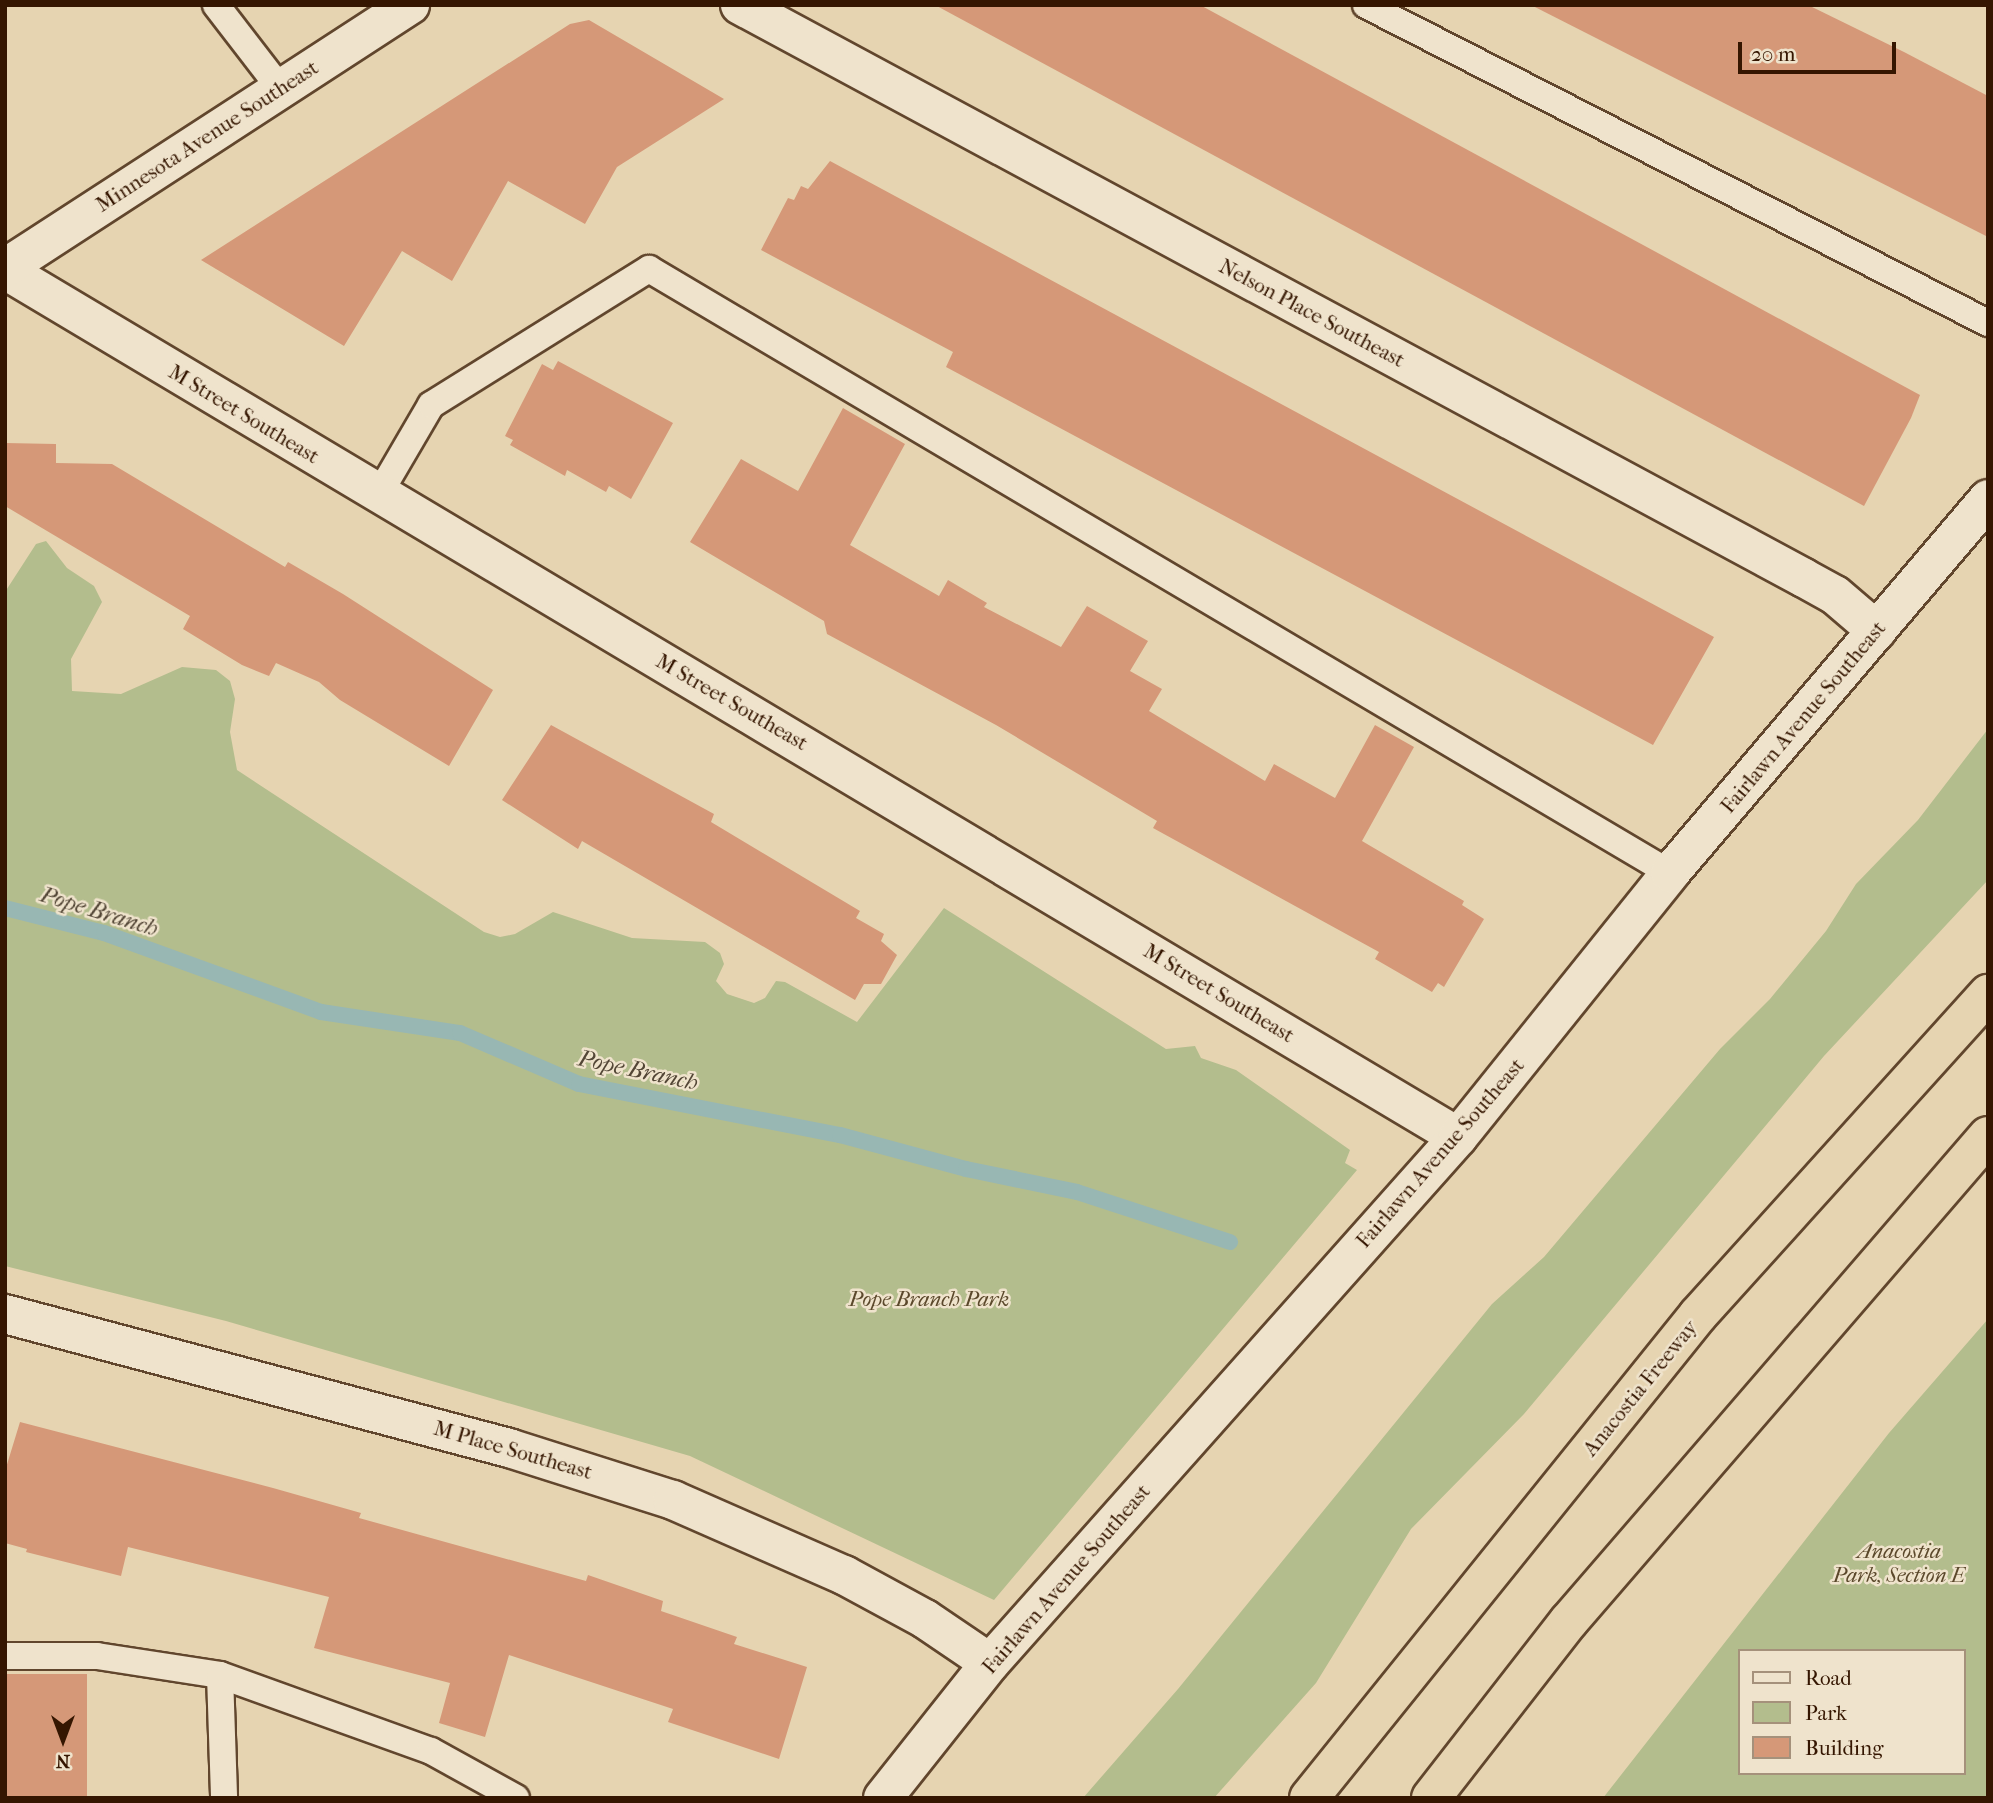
<!DOCTYPE html>
<style>
body{margin:0}
#map{position:relative;width:1993px;height:1803px;overflow:hidden;background:#e6d4b1;font-family:"IM FELL French Canon",serif}
div>[style]{position:absolute}
[style*='--x']{left:calc(var(--x)*1px);top:calc(var(--y)*1px);width:calc(var(--w)*1px);rotate:calc(var(--a)*1deg)}
.green>*{inset:0;background:#b3bd8d}
.stream>*{height:16px;margin:-8px;padding:0 8px;transform-origin:8px;border-radius:8px;background:#98b7b3}
.building>*{inset:0;background:#d59878;transform-origin:0 0}
.roads{filter:drop-shadow(2px 0 #61462d) drop-shadow(-2px 0 #61462d) drop-shadow(0 2px #61462d) drop-shadow(0 -2px #61462d)}
.service>*{height:26px;margin:-13px;padding:0 13px;transform-origin:13px;border-radius:13px;background:#efe3cc}
.minor>*{height:38px;margin:-19px;padding:0 19px;transform-origin:19px;border-radius:19px;background:#efe3cc}
.secondary>*{height:38px;margin:-19px;padding:0 19px;transform-origin:19px;border-radius:19px;background:#efe3cc}
.motorway>*{height:38px;margin:-19px;padding:0 19px;transform-origin:19px;border-radius:19px;background:#e6d4b1}
span{translate:-50% -50%;white-space:nowrap;text-align:center;line-height:1.15;-webkit-text-stroke:5px #efe3cc;paint-order:stroke}
.street-label{font-size:21px;color:#351601}
.park-label{font-size:21px;color:#5b482b;font-style:italic}
.water-label{font-size:23px;color:#534636;font-style:italic}
.frame{position:absolute;inset:0;border:7px solid #351601;pointer-events:none}
.legend{position:absolute;left:1738px;top:1649px;width:228px;height:126px;box-sizing:border-box;background:#efe3cc;border:2px solid #a5917b;margin:0;padding:9px 12px;list-style:none;font-size:21px;color:#351601}
.legend li{display:flex;align-items:center;gap:14px;height:35px}
.legend b{width:35px;border:2px solid #a5917b}
.north{position:absolute;left:28px;top:1705px;width:70px;height:70px;-webkit-text-stroke:5px #efe3cc;paint-order:stroke;rotate:180deg;font-size:19px;font-weight:700;line-height:28px;text-align:center;color:#351601}
.north::after{content:'';display:block;margin:auto;width:24px;height:32px;background:#351601;clip-path:polygon(50% 0,100% 100%,50% 72%,0 100%)}
.scale{position:absolute;left:1738px;top:42px;width:158px;height:32px;box-sizing:border-box;border:4px solid #351601;border-top:0;padding-left:9px;font-size:21px;line-height:24px;white-space:nowrap;color:#351601;-webkit-text-stroke:5px #efe3cc;paint-order:stroke}
</style>
<div id="map">
<div class="green">
<i style="clip-path:polygon(46px 541px,67px 568px,94px 586px,102px 602px,71px 659px,72px 691px,121px 694px,182px 667px,216px 670px,230px 681px,235px 699px,230px 732px,237px 770px,484px 932px,500px 937px,515px 934px,553px 912px,632px 938px,705px 942px,720px 953px,724px 964px,716px 981px,727px 994px,754px 1003px,765px 998px,776px 981px,785px 982px,857px 1022px,944px 908px,1166px 1049px,1195px 1046px,1201px 1058px,1236px 1070px,1350px 1150px,1345px 1163px,1357px 1170px,994px 1600px,690px 1456px,226px 1321px,5px 1266px,5px 592px,36px 544px)"></i>
<i style="clip-path:polygon(1988px 729px,1988px 880px,1824px 1056px,1524px 1414px,1411px 1529px,1316px 1683px,1214px 1798px,1083px 1798px,1178px 1689px,1492px 1304px,1544px 1257px,1720px 1049px,1770px 999px,1826px 931px,1856px 884px,1918px 820px)"></i>
<i style="clip-path:polygon(evenodd,1988px 1319px,1988px 1798px,1603px 1798px,1889px 1433px,1988px 1319px,1739px 1651px,1963px 1651px,1963px 1773px,1739px 1773px,1739px 1651px)"></i>
</div>
<div class="stream">
<i style="--x:5;--y:908;--w:102;--a:14.2"></i>
<i style="--x:104;--y:933;--w:231;--a:20"></i>
<i style="--x:321;--y:1012;--w:141;--a:8.6"></i>
<i style="--x:460;--y:1033;--w:129;--a:23.2"></i>
<i style="--x:579;--y:1084;--w:266;--a:11.1"></i>
<i style="--x:840;--y:1135;--w:131;--a:15.1"></i>
<i style="--x:966;--y:1169;--w:113;--a:11.7"></i>
<i style="--x:1077;--y:1192;--w:161;--a:18.1"></i>
</div>
<div class="building">
<i style="clip-path:polygon(935px 5px,1200px 5px,1920px 395px,1911px 418px,1864px 506px)"></i>
<i style="clip-path:polygon(1531px 5px,1808px 5px,1904px 52px,1988px 96px,1988px 237px)"></i>
<i style="clip-path:polygon(589px 20px,724px 99px,617px 167px,585px 224px,508px 181px,452px 281px,402px 251px,344px 346px,201px 260px,570px 24px)"></i>
<i style="clip-path:polygon(830px 161px,1714px 637px,1653px 745px,946px 367px,953px 352px,761px 250px,788px 198px,794px 200px,801px 186px,808px 189px)"></i>
<i style="clip-path:polygon(558px 361px,673px 423px,631px 499px,609px 486px,606px 492px,567px 470px,565px 476px,510px 445px,513px 440px,505px 436px,542px 364px,553px 370px)"></i>
<i style="clip-path:polygon(843px 408px,905px 444px,850px 545px,939px 596px,948px 580px,987px 603px,984px 607px,1061px 647px,1087px 606px,1148px 641px,1130px 671px,1162px 689px,1149px 711px,1265px 781px,1274px 764px,1335px 798px,1375px 725px,1414px 747px,1362px 841px,1464px 901px,1462px 905px,1484px 919px,1444px 987px,1438px 983px,1432px 992px,1375px 959px,1379px 952px,1153px 828px,1157px 821px,996px 725px,827px 634px,824px 621px,690px 542px,741px 459px,798px 491px)"></i>
<i style="clip-path:polygon(5px 443px,56px 444px,56px 463px,112px 464px,285px 567px,288px 562px,343px 594px,493px 690px,449px 766px,340px 700px,319px 682px,276px 663px,269px 676px,242px 665px,183px 629px,190px 616px,5px 506px)"></i>
<i style="clip-path:polygon(551px 725px,714px 814px,711px 822px,860px 911px,856px 918px,884px 934px,881px 941px,897px 955px,881px 984px,864px 984px,855px 1000px,582px 841px,578px 849px,502px 800px)"></i>
<i style="clip-path:polygon(20px 1422px,273px 1488px,361px 1513px,359px 1518px,586px 1581px,588px 1575px,663px 1601px,661px 1611px,737px 1637px,734px 1644px,807px 1667px,779px 1759px,668px 1722px,673px 1709px,509px 1655px,485px 1737px,439px 1723px,450px 1683px,314px 1648px,329px 1597px,128px 1547px,121px 1576px,26px 1552px,27px 1549px,5px 1543px,5px 1471px)"></i>
<i style="left:87px;top:1674px;width:124px;height:82px;rotate:90deg"></i>
</div>
<div class="roads">
<div class="service">
<i style="--x:216;--y:5;--w:105;--a:52.4"></i>
<i style="--x:1366;--y:5;--w:699;--a:27.08"></i>
<i style="--x:379;--y:494;--w:103;--a:-59.7"></i>
<i style="--x:431;--y:405;--w:257;--a:-32"></i>
<i style="--x:649;--y:269;--w:1186;--a:30.61"></i>
<i style="--x:5;--y:1656;--w:92;--a:0"></i>
<i style="--x:97;--y:1656;--w:124;--a:8.8"></i>
<i style="--x:220;--y:1675;--w:224;--a:19.8"></i>
<i style="--x:431;--y:1751;--w:97;--a:28.9"></i>
<i style="--x:220;--y:1675;--w:123;--a:88.1"></i>
</div>
<div class="minor">
<i style="--x:740;--y:5;--w:1208;--a:28.3"></i>
<i style="--x:1804;--y:578;--w:35;--a:29"></i>
<i style="--x:1835;--y:595;--w:55;--a:40.6"></i>
<i style="--x:5;--y:270;--w:1692;--a:30.82"></i>
<i style="--x:5;--y:1314;--w:522;--a:14.89"></i>
<i style="--x:509;--y:1448;--w:172;--a:17.6"></i>
<i style="--x:673;--y:1500;--w:187;--a:23.7"></i>
<i style="--x:844;--y:1575;--w:92;--a:28.5"></i>
<i style="--x:925;--y:1619;--w:78;--a:34.1"></i>
<i style="--x:883;--y:1798;--w:172;--a:-51.6"></i>
<i style="--x:990;--y:1663;--w:704;--a:-48.34"></i>
<i style="--x:1458;--y:1137;--w:339;--a:-51.2"></i>
<i style="--x:1670;--y:873;--w:491;--a:-49.6"></i>
</div>
<div class="secondary">
<i style="--x:5;--y:268;--w:483;--a:-33"></i>
</div>
<div class="motorway">
<i style="--x:1309;--y:1798;--w:620;--a:-51.15"></i>
<i style="--x:1698;--y:1315;--w:433;--a:-47.9"></i>
<i style="--x:1431;--y:1798;--w:224;--a:-52.1"></i>
<i style="--x:1569;--y:1621;--w:641;--a:-49.18"></i>
</div>
</div>
<div class="street-label">
<span style="left:207px;top:136px;rotate:-33deg">Minnesota Avenue Southeast</span>
<span style="left:1312px;top:313px;rotate:28deg">Nelson Place Southeast</span>
<span style="left:244px;top:414px;rotate:31deg">M Street Southeast</span>
<span style="left:732px;top:702px;rotate:30deg">M Street Southeast</span>
<span style="left:1803px;top:717px;rotate:-50deg">Fairlawn Avenue Southeast</span>
<span style="left:1219px;top:993px;rotate:31deg">M Street Southeast</span>
<span style="left:1440px;top:1153px;rotate:-49deg">Fairlawn Avenue Southeast</span>
<span style="left:1640px;top:1388px;rotate:-51deg">Anacostia Freeway</span>
<span style="left:513px;top:1450px;rotate:16deg">M Place Southeast</span>
<span style="left:1066px;top:1579px;rotate:-49deg">Fairlawn Avenue Southeast</span>
</div>
<div class="park-label">
<span style="left:929px;top:1299px">Pope Branch Park</span>
<span style="left:1899px;top:1563px">Anacostia<br>Park, Section E</span>
</div>
<div class="water-label">
<span style="left:99px;top:912px;rotate:17deg">Pope Branch</span>
<span style="left:638px;top:1071px;rotate:12deg">Pope Branch</span>
</div>
<div class="frame"></div>
<ul class="legend">
<li><b style="height:9px;background:#efe3cc"></b>Road</li>
<li><b style="height:19px;background:#b3bd8d"></b>Park</li>
<li><b style="height:19px;background:#d59878"></b>Building</li>
</ul>
<div class="north">N</div>
<div class="scale">20 m</div>
</div>
